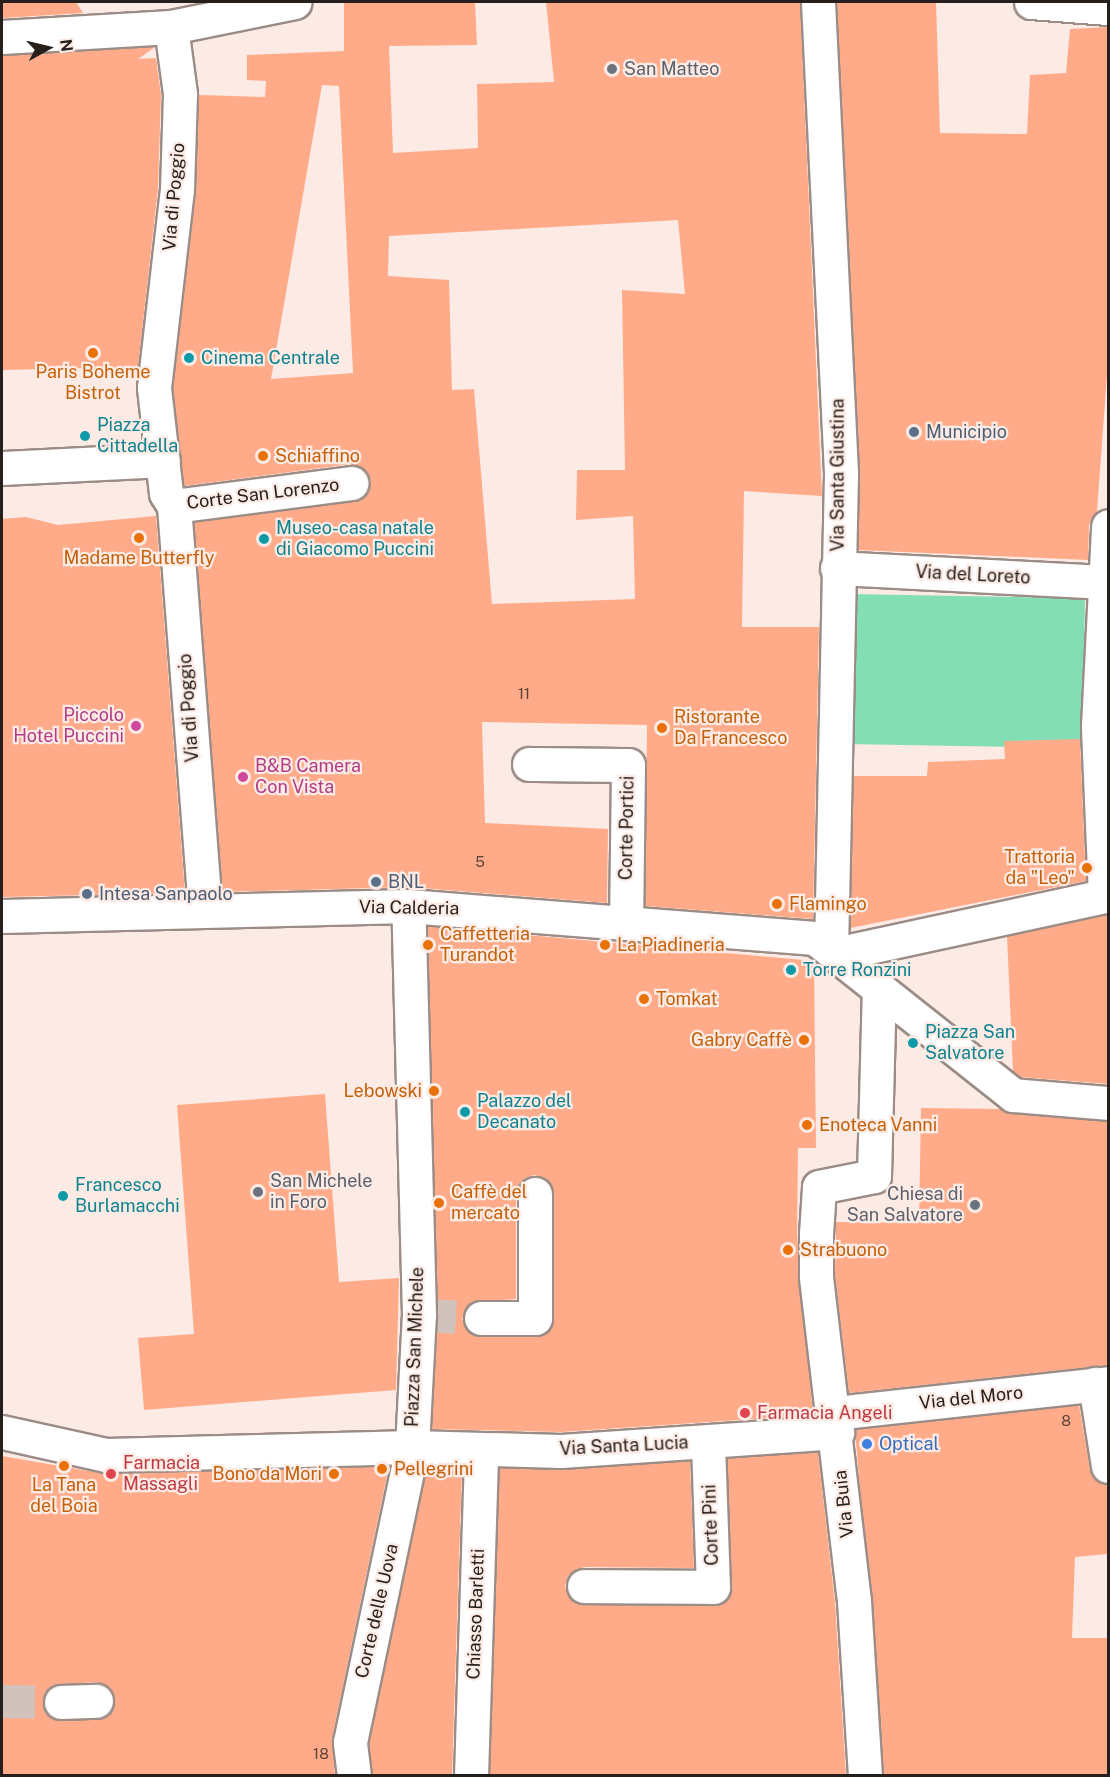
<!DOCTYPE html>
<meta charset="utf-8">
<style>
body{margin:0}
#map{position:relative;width:1110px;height:1777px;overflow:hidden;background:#fceae4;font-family:"Public Sans",sans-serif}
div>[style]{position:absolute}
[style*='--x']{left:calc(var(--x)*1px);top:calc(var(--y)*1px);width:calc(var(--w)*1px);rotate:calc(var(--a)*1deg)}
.green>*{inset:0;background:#83deb5;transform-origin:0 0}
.building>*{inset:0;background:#ffab89}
.street-tunnel>*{height:33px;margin-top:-16.5px;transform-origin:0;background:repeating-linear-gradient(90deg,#d1c2bc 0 33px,transparent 0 49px)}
.roads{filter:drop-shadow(2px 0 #9b8c86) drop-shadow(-2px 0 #9b8c86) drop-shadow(0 2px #9b8c86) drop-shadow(0 -2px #9b8c86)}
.street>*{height:33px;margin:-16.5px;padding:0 16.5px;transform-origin:16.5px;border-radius:16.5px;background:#fff}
.dots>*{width:16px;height:16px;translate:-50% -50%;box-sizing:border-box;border:3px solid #fceae4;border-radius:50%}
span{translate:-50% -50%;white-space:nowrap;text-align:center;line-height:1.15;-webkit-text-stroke:4.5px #fceae4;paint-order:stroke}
.number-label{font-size:15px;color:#5c4338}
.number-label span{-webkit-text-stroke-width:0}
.worship-label{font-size:18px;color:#5b616d}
.left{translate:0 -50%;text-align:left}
.right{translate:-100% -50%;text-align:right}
.street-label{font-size:18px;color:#26201d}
.culture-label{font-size:18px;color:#0d838f}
.food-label{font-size:18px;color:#c56008}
.service-label{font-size:18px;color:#4e5e75}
.hotel-label{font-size:18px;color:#b23c85}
.health-label{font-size:18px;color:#be3a42}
.shop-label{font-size:18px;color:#366cbe}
.frame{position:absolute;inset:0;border:3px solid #26201d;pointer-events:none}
.north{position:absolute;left:18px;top:18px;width:60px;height:60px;-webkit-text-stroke:4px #fceae4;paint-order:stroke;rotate:82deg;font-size:16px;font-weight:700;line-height:24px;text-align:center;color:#26201d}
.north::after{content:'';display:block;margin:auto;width:21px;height:27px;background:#26201d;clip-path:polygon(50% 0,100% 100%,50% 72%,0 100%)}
</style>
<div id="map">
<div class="green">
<i style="left:848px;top:594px;width:237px;height:150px;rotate:1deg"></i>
</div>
<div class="building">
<i style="clip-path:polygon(2px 2px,76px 2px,83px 13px,2px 18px)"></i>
<i style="clip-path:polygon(evenodd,344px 2px,475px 2px,477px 45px,389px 46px,393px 153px,478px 148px,477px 84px,554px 82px,546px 2px,800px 2px,822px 496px,744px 491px,742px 627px,819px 627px,813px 919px,645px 906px,647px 725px,482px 722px,485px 823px,608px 829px,607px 903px,409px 887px,222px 892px,194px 522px,354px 502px,364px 497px,371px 481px,366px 471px,350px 464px,184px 486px,173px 388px,196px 191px,199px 95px,265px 97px,266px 81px,247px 80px,247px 55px,344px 51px,344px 2px,322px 85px,339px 86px,353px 373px,271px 379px,322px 85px,344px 2px,678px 220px,685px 294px,622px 290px,625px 470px,577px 470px,576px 520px,633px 516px,635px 599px,492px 604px,474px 389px,452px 390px,449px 280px,388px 276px,389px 236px,678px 220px)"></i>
<i style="clip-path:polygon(837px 2px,936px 2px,940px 133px,1027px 134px,1030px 75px,1066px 73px,1070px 29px,1108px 27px,1108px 362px,1097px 511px,1089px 524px,1088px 560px,858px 550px,860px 473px)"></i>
<i style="clip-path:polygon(155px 47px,138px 59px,156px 58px,161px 95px,158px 188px,138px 367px,2px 370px,2px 55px)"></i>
<i style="clip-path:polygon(156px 516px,185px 893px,2px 897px,2px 519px,26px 517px,58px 525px)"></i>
<i style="clip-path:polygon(1080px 739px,1086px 881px,850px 928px,853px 776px,927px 776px,928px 762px,1005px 759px,1004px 741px)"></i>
<i style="clip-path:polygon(1108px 914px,1108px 1084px,1020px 1077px,1013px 1071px,1007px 936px)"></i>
<i style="clip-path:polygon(evenodd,427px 926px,814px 961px,816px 1148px,798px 1148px,797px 1234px,813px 1415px,561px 1432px,432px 1429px,438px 1313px,427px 926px,534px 1175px,545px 1178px,554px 1194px,551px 1327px,535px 1337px,472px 1334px,462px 1319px,471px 1302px,516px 1299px,516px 1193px,525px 1178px,534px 1175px)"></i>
<i style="clip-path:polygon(325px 1094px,339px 1282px,399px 1278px,396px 1390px,144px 1410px,138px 1338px,194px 1334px,177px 1105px)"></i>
<i style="clip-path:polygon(921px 1108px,1000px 1109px,1108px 1121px,1108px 1365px,849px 1393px,835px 1275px,836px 1222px,919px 1223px)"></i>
<i style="clip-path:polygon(1079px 1405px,1090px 1470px,1094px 1478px,1108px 1484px,1108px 1554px,1075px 1557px,1072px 1638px,1108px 1638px,1108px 1776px,884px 1776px,855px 1430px)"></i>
<i style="clip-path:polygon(818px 1452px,835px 1603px,846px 1776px,490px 1776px,499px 1468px,690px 1461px,694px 1568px,584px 1567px,568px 1576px,565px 1586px,574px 1602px,583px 1605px,713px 1606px,723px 1603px,732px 1586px,727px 1458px)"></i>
<i style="clip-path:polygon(evenodd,2px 1456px,106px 1474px,389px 1466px,332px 1738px,335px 1776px,2px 1776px,2px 1456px,96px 1682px,105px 1685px,115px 1700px,105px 1717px,62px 1721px,45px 1711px,44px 1694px,52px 1686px,96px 1682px)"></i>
<i style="clip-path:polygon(427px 1466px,462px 1467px,452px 1776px,372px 1776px,369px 1743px)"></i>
</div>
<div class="street-tunnel">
<i style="--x:423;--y:1315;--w:58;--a:3"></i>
<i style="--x:2;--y:1701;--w:59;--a:1"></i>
</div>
<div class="roads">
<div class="street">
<i style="--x:818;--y:2;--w:473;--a:87.2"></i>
<i style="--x:841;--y:474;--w:475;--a:91.2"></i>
<i style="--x:1031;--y:2;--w:77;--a:4.5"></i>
<i style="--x:171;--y:27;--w:68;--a:82.3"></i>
<i style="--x:180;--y:94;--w:95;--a:91.8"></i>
<i style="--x:177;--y:189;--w:200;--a:96.6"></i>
<i style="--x:154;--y:388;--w:106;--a:83.5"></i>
<i style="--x:166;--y:493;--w:15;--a:58"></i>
<i style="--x:174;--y:506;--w:405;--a:85.6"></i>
<i style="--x:2;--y:37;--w:169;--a:-3.4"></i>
<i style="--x:171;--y:27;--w:126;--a:-11.4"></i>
<i style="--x:2;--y:468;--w:161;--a:-2.8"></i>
<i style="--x:174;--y:506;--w:179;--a:-7.4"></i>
<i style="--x:837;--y:568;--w:271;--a:3"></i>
<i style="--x:529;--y:764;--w:99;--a:0.6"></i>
<i style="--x:628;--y:765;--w:154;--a:90.7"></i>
<i style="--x:1105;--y:895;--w:169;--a:-92.4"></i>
<i style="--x:1098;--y:726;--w:200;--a:-87.1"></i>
<i style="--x:2;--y:916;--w:406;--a:-1.4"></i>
<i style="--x:408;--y:906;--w:408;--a:4.5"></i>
<i style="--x:815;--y:938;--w:253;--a:38.4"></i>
<i style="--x:1013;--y:1095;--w:95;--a:4.8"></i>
<i style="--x:836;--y:954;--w:278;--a:-12.2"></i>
<i style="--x:481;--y:1318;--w:54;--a:0"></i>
<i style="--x:535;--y:1318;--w:124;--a:-90"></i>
<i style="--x:1095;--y:1384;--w:83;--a:81"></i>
<i style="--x:834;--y:1413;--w:276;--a:-6.2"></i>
<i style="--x:2;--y:1432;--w:107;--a:12.5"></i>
<i style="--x:106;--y:1455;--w:306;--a:-1.5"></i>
<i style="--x:412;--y:1447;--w:149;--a:1.5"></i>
<i style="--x:561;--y:1451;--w:277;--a:-3.9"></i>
<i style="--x:584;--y:1586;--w:129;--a:0.4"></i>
<i style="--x:713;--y:1587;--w:146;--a:-92"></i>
<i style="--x:61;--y:1702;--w:35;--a:-2"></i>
<i style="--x:354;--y:1776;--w:34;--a:-97"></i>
<i style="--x:350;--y:1742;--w:301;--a:-78.1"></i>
<i style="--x:412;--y:1447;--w:133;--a:-87"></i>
<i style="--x:419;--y:1314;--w:408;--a:-91.5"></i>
<i style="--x:471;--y:1776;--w:324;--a:-88.2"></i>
<i style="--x:865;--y:1776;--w:175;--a:-93.6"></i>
<i style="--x:854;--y:1601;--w:327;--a:-96.7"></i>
<i style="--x:816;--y:1276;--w:42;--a:-90"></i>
<i style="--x:816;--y:1234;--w:47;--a:-86.3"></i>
<i style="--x:819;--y:1187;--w:56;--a:-11.3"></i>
<i style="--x:874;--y:1176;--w:188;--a:-88.5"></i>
</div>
</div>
<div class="dots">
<i style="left:612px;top:69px;background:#6b7280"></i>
<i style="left:93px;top:353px;background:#e8710a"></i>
<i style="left:189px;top:358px;background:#0f9aa8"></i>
<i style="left:914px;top:432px;background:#5c6f8a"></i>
<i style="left:85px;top:436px;background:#0f9aa8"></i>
<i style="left:263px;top:456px;background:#e8710a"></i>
<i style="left:139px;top:538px;background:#e8710a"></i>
<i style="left:264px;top:539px;background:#0f9aa8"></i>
<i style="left:136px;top:726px;background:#d1479c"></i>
<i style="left:662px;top:728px;background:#e8710a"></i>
<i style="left:243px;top:777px;background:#d1479c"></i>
<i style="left:1087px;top:868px;background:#e8710a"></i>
<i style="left:376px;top:882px;background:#5c6f8a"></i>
<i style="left:87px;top:894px;background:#5c6f8a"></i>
<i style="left:777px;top:904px;background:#e8710a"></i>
<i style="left:428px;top:945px;background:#e8710a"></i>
<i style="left:605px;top:945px;background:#e8710a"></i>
<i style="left:791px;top:970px;background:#0f9aa8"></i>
<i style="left:644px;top:999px;background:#e8710a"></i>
<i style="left:804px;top:1040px;background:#e8710a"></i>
<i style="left:913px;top:1043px;background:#0f9aa8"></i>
<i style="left:434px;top:1091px;background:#e8710a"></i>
<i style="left:465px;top:1112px;background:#0f9aa8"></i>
<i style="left:807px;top:1125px;background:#e8710a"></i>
<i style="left:258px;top:1192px;background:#6b7280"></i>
<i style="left:63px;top:1196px;background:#0f9aa8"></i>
<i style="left:439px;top:1203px;background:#e8710a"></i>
<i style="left:975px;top:1205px;background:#6b7280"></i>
<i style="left:788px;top:1250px;background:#e8710a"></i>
<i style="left:745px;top:1413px;background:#e0444e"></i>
<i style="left:867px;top:1444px;background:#3f7fe0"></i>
<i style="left:64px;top:1466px;background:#e8710a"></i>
<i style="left:382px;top:1469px;background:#e8710a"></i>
<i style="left:111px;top:1474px;background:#e0444e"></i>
<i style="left:334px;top:1474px;background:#e8710a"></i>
</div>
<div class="number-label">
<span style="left:524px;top:694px">11</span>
<span style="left:480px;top:862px">5</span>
<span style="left:1066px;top:1421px">8</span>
<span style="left:321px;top:1754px">18</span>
</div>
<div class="worship-label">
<span class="left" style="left:624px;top:69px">San Matteo</span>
<span class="left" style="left:270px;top:1192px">San Michele<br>in Foro</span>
<span class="right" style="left:963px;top:1205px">Chiesa di<br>San Salvatore</span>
</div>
<div class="street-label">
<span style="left:174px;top:197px;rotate:-85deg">Via di Poggio</span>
<span style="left:838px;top:475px;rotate:-90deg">Via Santa Giustina</span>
<span style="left:263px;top:494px;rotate:-7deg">Corte San Lorenzo</span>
<span style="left:973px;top:575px;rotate:3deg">Via del Loreto</span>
<span style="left:189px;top:708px;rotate:-94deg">Via di Poggio</span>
<span style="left:627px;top:828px;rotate:-89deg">Corte Portici</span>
<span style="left:409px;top:908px;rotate:1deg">Via Calderia</span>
<span style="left:415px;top:1347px;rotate:-88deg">Piazza San Michele</span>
<span style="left:971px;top:1398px;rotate:-6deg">Via del Moro</span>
<span style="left:624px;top:1446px;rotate:-3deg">Via Santa Lucia</span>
<span style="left:844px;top:1504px;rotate:-96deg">Via Buia</span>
<span style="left:711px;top:1525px;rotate:-92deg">Corte Pini</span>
<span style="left:377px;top:1611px;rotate:-77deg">Corte delle Uova</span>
<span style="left:476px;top:1614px;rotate:-88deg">Chiasso Barletti</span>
</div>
<div class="culture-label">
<span class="left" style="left:201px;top:358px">Cinema Centrale</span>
<span class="left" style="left:97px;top:436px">Piazza<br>Cittadella</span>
<span class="left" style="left:276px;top:539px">Museo-casa natale<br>di Giacomo Puccini</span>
<span class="left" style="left:803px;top:970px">Torre Ronzini</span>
<span class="left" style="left:925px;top:1043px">Piazza San<br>Salvatore</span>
<span class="left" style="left:477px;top:1112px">Palazzo del<br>Decanato</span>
<span class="left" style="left:75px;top:1196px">Francesco<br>Burlamacchi</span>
</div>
<div class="food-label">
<span style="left:93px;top:383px">Paris Boheme<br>Bistrot</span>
<span class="left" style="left:275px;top:456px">Schiaffino</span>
<span style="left:139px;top:558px">Madame Butterfly</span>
<span class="left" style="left:674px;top:728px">Ristorante<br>Da Francesco</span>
<span class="right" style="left:1075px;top:868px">Trattoria<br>da "Leo"</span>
<span class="left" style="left:789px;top:904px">Flamingo</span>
<span class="left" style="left:440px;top:945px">Caffetteria<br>Turandot</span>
<span class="left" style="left:617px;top:945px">La Piadineria</span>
<span class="left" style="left:656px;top:999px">Tomkat</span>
<span class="right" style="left:792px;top:1040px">Gabry Caffè</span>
<span class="right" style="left:422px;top:1091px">Lebowski</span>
<span class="left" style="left:819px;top:1125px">Enoteca Vanni</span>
<span class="left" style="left:451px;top:1203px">Caffè del<br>mercato</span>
<span class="left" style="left:800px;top:1250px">Strabuono</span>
<span class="left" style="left:394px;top:1469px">Pellegrini</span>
<span class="right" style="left:322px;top:1474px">Bono da Mori</span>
<span style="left:64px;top:1496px">La Tana<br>del Boia</span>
</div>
<div class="service-label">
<span class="left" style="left:926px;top:432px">Municipio</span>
<span class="left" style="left:388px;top:882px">BNL</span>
<span class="left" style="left:99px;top:894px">Intesa Sanpaolo</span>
</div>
<div class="hotel-label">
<span class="right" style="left:124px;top:726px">Piccolo<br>Hotel Puccini</span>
<span class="left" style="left:255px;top:777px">B&amp;B Camera<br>Con Vista</span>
</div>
<div class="health-label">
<span class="left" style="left:757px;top:1413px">Farmacia Angeli</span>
<span class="left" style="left:123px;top:1474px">Farmacia<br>Massagli</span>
</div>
<div class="shop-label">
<span class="left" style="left:879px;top:1444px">Optical</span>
</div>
<div class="frame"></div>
<div class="north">N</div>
</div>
